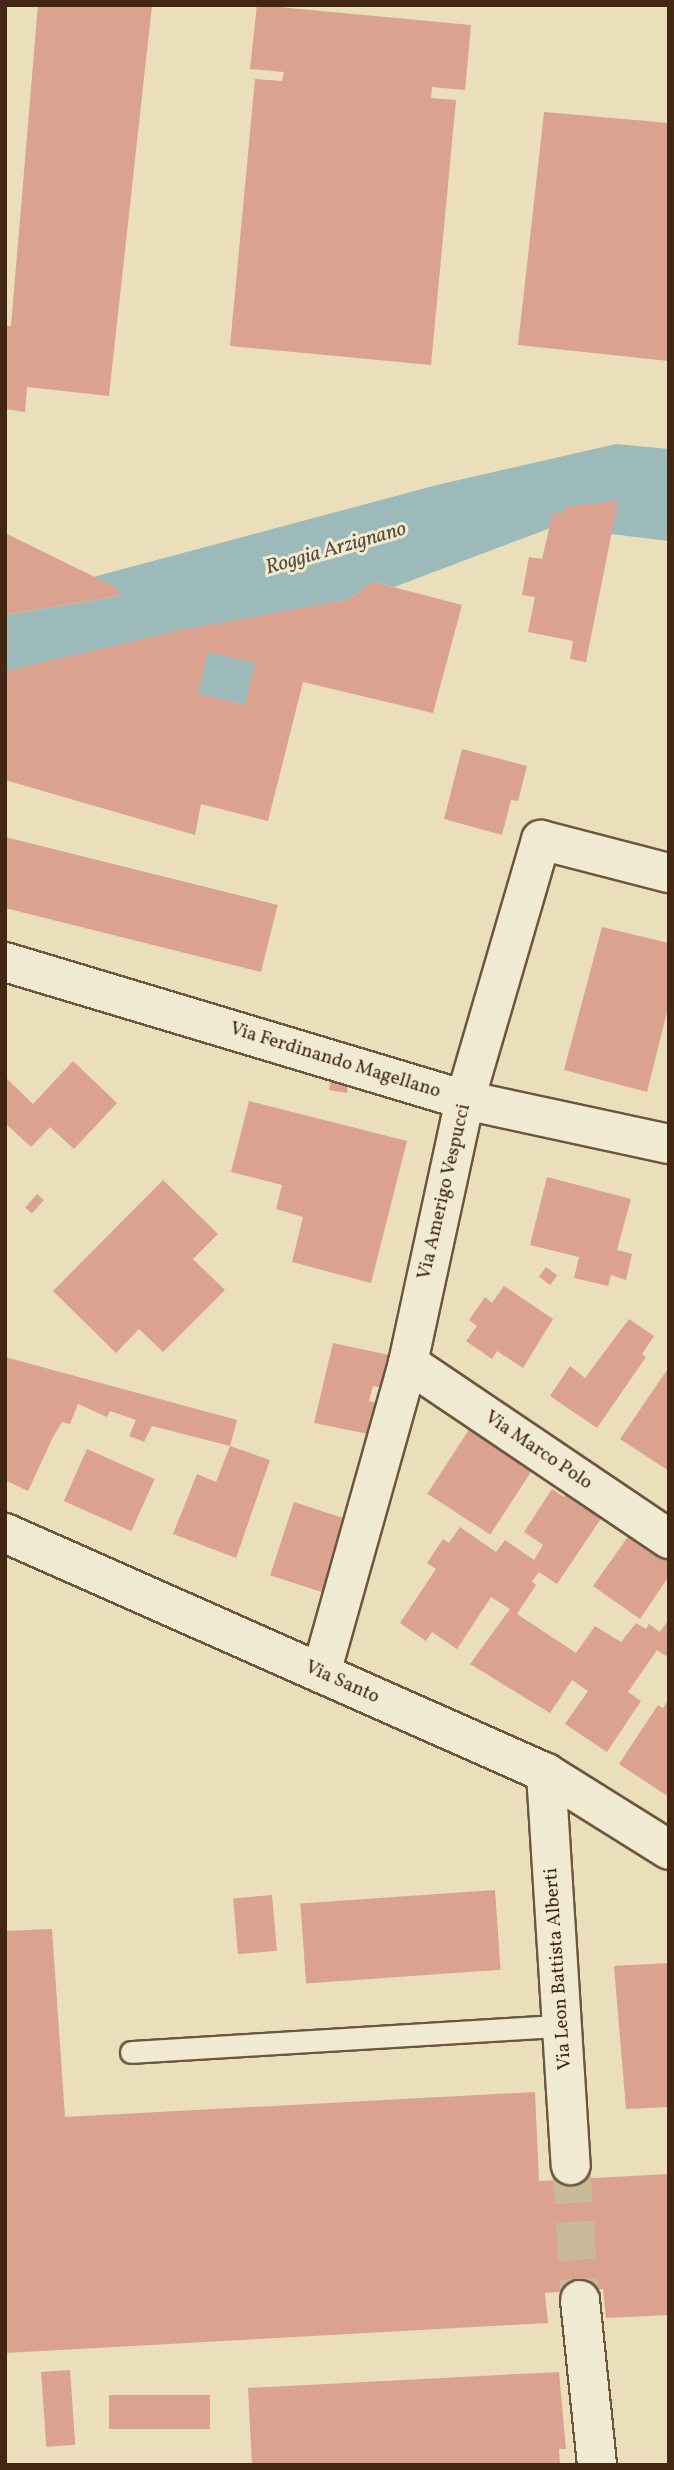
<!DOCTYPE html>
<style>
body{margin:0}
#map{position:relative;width:674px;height:2470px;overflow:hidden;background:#eadfba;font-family:Vollkorn,serif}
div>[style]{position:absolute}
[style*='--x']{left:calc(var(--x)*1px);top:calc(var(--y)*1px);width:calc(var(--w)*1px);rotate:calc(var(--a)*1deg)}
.water>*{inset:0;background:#9bbab9}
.building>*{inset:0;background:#daa28f;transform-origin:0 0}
.street-tunnel>*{height:38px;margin-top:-19px;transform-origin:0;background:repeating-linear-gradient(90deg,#c8ba98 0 38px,transparent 0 57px)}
.roads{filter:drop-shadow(2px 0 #6c563c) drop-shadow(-2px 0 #6c563c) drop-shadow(0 2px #6c563c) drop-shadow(0 -2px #6c563c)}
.lane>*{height:21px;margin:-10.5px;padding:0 10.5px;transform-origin:10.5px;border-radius:10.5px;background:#f1ead2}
.street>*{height:38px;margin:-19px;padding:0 19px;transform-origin:19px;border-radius:19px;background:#f1ead2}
.secondary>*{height:38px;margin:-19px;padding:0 19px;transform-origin:19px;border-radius:19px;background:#f1ead2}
span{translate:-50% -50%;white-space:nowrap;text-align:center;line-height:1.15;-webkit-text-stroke:6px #f1ead2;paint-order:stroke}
.street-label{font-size:19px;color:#422812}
.water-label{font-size:21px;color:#584c3c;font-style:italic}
.frame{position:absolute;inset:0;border:7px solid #422812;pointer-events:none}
</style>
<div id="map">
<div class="water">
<i style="clip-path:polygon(616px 444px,669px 449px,669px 541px,553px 527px,394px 587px,374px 582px,347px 600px,268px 615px,245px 705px,173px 687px,5px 671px,5px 615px,119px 596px,116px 588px,93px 577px,437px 485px)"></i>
</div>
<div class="building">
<i style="clip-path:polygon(38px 5px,152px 5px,109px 396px,27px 387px,25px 412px,6px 409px,5px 326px,11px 326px)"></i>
<i style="clip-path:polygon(257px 5px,471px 25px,465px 90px,432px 87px,431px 98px,456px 100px,431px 365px,230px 346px,255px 79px,282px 81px,284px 72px,250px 69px)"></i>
<i style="clip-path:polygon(544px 112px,669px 123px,669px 361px,518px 345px)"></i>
<i style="clip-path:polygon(618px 501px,586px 662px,570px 659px,573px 641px,528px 632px,535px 597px,522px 595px,529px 557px,542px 559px,553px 512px,563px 514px,564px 507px)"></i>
<i style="clip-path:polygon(5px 533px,117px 588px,119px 596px,5px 615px)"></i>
<i style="clip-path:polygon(evenodd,374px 582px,462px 605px,433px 713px,303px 682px,268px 821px,201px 804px,195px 835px,5px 780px,5px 671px,186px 629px,347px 600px,374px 582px,208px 652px,255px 663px,245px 705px,198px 693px,208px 652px)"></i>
<i style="clip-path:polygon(462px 749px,527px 766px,518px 801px,511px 800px,502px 835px,444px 819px)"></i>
<i style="left:5px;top:837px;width:281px;height:69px;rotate:14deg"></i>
<i style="clip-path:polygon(602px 927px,669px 943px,669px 1004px,647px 1092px,564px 1070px)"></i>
<i style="clip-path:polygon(73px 1061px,117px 1103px,74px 1149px,50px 1127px,31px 1147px,5px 1123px,5px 1077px,33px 1104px)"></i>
<i style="clip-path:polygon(331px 1079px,348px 1083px,347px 1093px,329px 1090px)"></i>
<i style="clip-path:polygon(249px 1101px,407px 1141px,371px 1283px,292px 1262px,303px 1217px,276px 1209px,282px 1185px,231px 1172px)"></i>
<i style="clip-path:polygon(547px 1177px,631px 1199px,617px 1250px,632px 1254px,626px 1280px,611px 1275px,608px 1286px,574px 1278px,579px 1257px,530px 1245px)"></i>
<i style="clip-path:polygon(163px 1180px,218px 1234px,193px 1259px,225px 1290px,163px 1352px,139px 1329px,116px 1353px,53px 1291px)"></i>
<i style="left:37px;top:1194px;width:9px;height:18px;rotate:41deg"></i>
<i style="left:546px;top:1267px;width:14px;height:12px;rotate:36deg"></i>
<i style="clip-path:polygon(504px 1286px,553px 1319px,523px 1368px,497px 1351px,492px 1359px,466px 1341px,477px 1326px,469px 1320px,485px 1297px,492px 1303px)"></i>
<i style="clip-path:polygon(629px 1319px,654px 1336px,642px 1354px,646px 1357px,597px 1428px,550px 1396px,570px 1366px,585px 1378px)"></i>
<i style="clip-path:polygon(333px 1343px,389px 1355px,383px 1388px,373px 1386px,369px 1401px,380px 1404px,373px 1435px,314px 1423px)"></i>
<i style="clip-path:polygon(5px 1357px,237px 1420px,230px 1446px,152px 1426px,144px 1442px,129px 1436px,136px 1420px,110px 1411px,107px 1417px,78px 1404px,70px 1424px,62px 1422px,53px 1437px,28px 1491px,5px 1480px)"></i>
<i style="clip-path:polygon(669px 1367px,669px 1471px,620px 1439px)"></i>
<i style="left:472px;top:1425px;width:75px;height:82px;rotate:33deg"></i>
<i style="clip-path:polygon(230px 1446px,270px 1460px,236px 1558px,173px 1534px,197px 1474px,216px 1482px)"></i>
<i style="left:87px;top:1449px;width:74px;height:57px;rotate:24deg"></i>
<i style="clip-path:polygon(573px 1484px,606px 1511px,557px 1584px,539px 1572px,532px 1581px,536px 1585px,517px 1614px,576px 1653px,595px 1626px,621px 1642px,636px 1623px,646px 1629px,649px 1624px,660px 1632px,669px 1619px,669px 1658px,657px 1650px,628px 1692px,641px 1701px,607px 1752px,565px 1724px,588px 1691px,572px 1680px,550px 1713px,470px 1664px,510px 1609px,491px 1597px,457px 1649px,432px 1632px,426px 1641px,400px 1623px,436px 1569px,427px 1563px,443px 1539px,449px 1543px,460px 1527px,496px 1552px,505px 1540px,534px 1560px,543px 1545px,524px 1532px,552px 1489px,564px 1497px)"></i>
<i style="left:294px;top:1502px;width:66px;height:77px;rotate:18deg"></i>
<i style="clip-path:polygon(637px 1524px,669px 1546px,669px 1576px,640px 1619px,593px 1586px)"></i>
<i style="clip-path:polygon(667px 1702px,669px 1704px,669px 1797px,619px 1764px,658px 1705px,663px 1708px)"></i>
<i style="left:495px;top:1890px;width:80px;height:195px;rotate:86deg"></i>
<i style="left:272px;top:1895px;width:56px;height:39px;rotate:85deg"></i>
<i style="clip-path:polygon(52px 1929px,65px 2117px,535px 2092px,539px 2181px,669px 2174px,669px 2315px,606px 2318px,603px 2289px,545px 2293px,548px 2323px,5px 2353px,5px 1931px)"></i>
<i style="clip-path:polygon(669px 1963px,669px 2107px,626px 2109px,614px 1966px)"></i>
<i style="left:70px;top:2370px;width:75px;height:29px;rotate:86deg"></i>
<i style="clip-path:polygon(559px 2372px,566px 2449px,559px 2449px,560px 2465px,252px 2465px,248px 2388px)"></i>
<i style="left:210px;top:2395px;width:34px;height:101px;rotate:90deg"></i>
</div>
<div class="street-tunnel">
<i style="--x:571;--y:2165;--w:135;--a:86.2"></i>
</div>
<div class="roads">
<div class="lane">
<i style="--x:131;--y:2052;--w:432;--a:-3.5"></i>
</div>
<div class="street">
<i style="--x:5;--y:962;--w:480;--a:16.7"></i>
<i style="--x:465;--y:1100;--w:209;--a:12.2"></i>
<i style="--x:408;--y:1363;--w:315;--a:34"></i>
<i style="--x:321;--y:1673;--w:322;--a:-74.3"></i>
<i style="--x:408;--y:1363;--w:269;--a:-77.8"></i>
<i style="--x:465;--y:1100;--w:271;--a:-73.7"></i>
<i style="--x:541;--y:840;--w:132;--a:14.5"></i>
<i style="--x:546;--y:1773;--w:393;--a:86.4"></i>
<i style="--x:580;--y:2300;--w:166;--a:84.1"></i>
</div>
<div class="secondary">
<i style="--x:5;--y:1533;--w:592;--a:23.92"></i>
<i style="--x:546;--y:1773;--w:145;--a:32"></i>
</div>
</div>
<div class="street-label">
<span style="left:335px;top:1061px;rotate:17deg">Via Ferdinando Magellano</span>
<span style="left:445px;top:1192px;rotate:-77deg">Via Amerigo Vespucci</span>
<span style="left:538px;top:1451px;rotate:34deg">Via Marco Polo</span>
<span style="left:342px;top:1683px;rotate:24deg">Via Santo</span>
<span style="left:559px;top:1969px;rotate:-94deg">Via Leon Battista Alberti</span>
</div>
<div class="water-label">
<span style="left:336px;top:549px;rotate:-16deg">Roggia Arzignano</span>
</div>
<div class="frame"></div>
</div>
